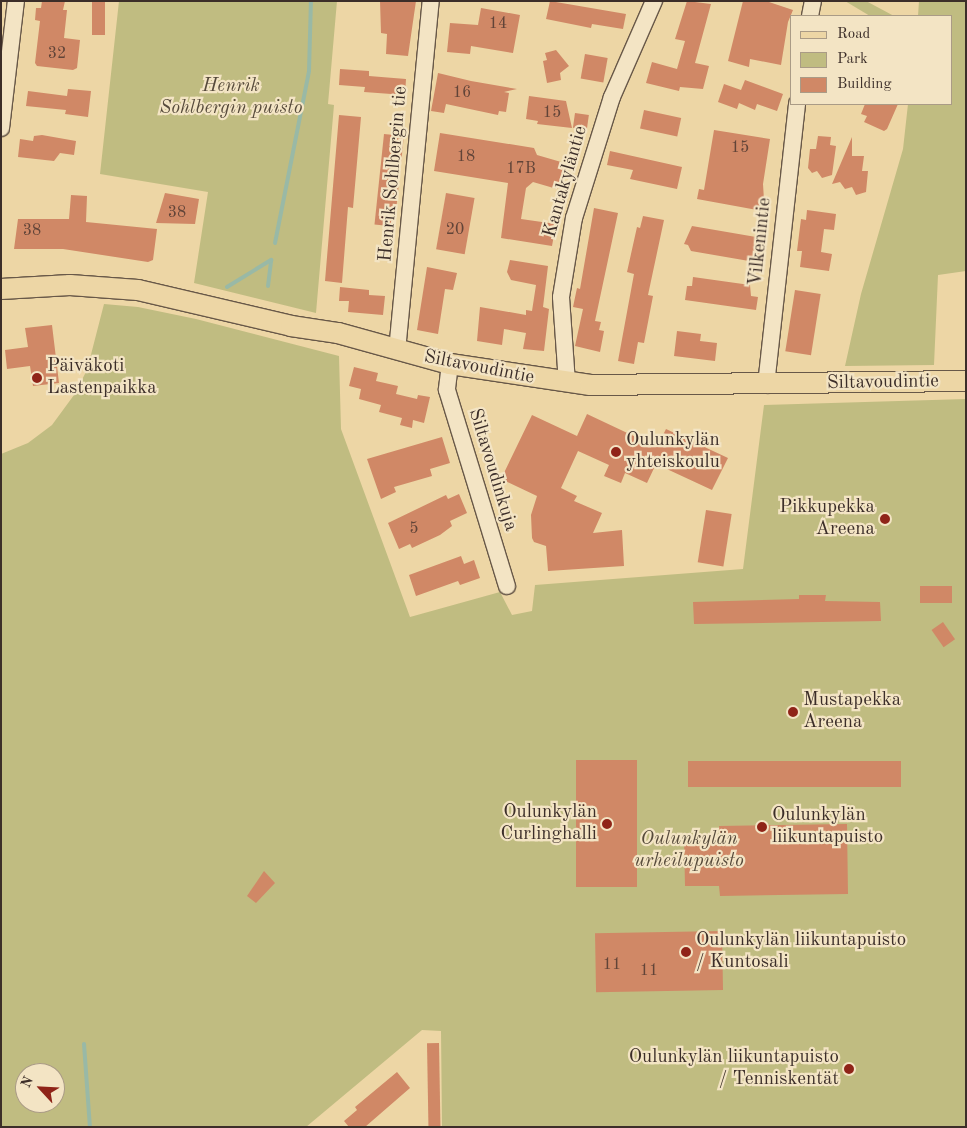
<!DOCTYPE html>
<meta charset="utf-8">
<style>
body{margin:0}
#map{position:relative;width:967px;height:1128px;overflow:hidden;background:#edd6a5;font-family:"Old Standard TT",serif}
div>[style]{position:absolute}
[style*='--x']{left:calc(var(--x)*1px);top:calc(var(--y)*1px);width:calc(var(--w)*1px);rotate:calc(var(--a)*1deg)}
.green>*{inset:0;background:#c0bc81}
.stream>*{height:4px;margin:-2px;padding:0 2px;transform-origin:2px;border-radius:2px;background:#99b9a6}
.building>*{inset:0;background:#d08866;transform-origin:0 0}
.roads{filter:drop-shadow(1px 0 #685848) drop-shadow(-1px 0 #685848) drop-shadow(0 1px #685848) drop-shadow(0 -1px #685848)}
.minor>*{height:16px;margin:-8px;padding:0 8px;transform-origin:8px;border-radius:8px;background:#f3e4c4}
.major>*{height:20px;margin:-10px;padding:0 10px;transform-origin:10px;border-radius:10px;background:#edd6a5}
.dots>*{width:14px;height:14px;translate:-50% -50%;box-sizing:border-box;border:2px solid #f3e4c4;border-radius:50%}
span{translate:-50% -50%;white-space:nowrap;text-align:center;line-height:1.15;-webkit-text-stroke:4.5px #f3e4c4;paint-order:stroke}
.number-label{font-size:16px;color:#614438}
.number-label span{-webkit-text-stroke-width:0}
.park-label{font-size:19px;color:#564a3b;font-style:italic}
.street-label{font-size:19px;color:#3c2e29}
.poi-label{font-size:19px;color:#3c2e29}
.left{translate:0 -50%;text-align:left}
.right{translate:-100% -50%;text-align:right}
.frame{position:absolute;inset:0;border:2px solid #3c2e29;pointer-events:none}
.legend{position:absolute;left:790px;top:15px;width:162px;height:90px;box-sizing:border-box;background:#f3e4c4;border:1px solid #aa9b86;margin:0;padding:6px 9px;list-style:none;font-size:15px;color:#3c2e29}
.legend li{display:flex;align-items:center;gap:10px;height:25px}
.legend b{width:25px;border:1px solid #aa9b86}
.north{position:absolute;left:15px;top:1063px;width:50px;height:50px;box-sizing:border-box;background:#f3e4c4;border:1px solid #aa9b86;border-radius:50%;rotate:295deg;font-size:14px;font-weight:700;line-height:20px;text-align:center;color:#3c2e29}
.north::after{content:'';display:block;margin:auto;width:18px;height:22px;background:#8f2418;clip-path:polygon(50% 0,100% 100%,50% 72%,0 100%)}
</style>
<div id="map">
<div class="green">
<i style="clip-path:polygon(119px 1px,337px 1px,328px 104px,334px 105px,316px 313px,194px 283px,208px 192px,100px 174px)"></i>
<i style="clip-path:polygon(845px 1px,866px 1px,894px 16px,870px 16px)"></i>
<i style="clip-path:polygon(919px 1px,966px 1px,966px 271px,938px 275px,934px 365px,845px 366px,861px 294px,903px 149px,908px 104px,951px 104px,951px 16px,918px 16px)"></i>
<i style="clip-path:polygon(evenodd,104px 304px,138px 307px,196px 319px,339px 356px,341px 429px,410px 617px,500px 592px,512px 615px,532px 611px,535px 585px,743px 569px,764px 405px,966px 399px,966px 1127px,442px 1127px,441px 1031px,422px 1030px,306px 1127px,1px 1127px,1px 454px,28px 443px,52px 425px,74px 395px,87px 370px,104px 304px,25px 1073px,55px 1073px,55px 1103px,25px 1103px,25px 1073px)"></i>
</div>
<div class="stream">
<i style="--x:275;--y:243;--w:175;--a:-78.8"></i>
<i style="--x:309;--y:71;--w:70;--a:-88.4"></i>
<i style="--x:268;--y:286;--w:26;--a:-83"></i>
<i style="--x:227;--y:287;--w:52;--a:-31.5"></i>
<i style="--x:84;--y:1044;--w:83;--a:85.9"></i>
</div>
<div class="building">
<i style="clip-path:polygon(42px 1px,65px 1px,63px 10px,67px 10px,64px 38px,80px 40px,77px 68px,73px 70px,37px 66px,35px 63px,40px 21px,35px 20px,36px 8px,41px 8px)"></i>
<i style="left:92px;top:1px;width:13px;height:34px"></i>
<i style="clip-path:polygon(380px 1px,416px 1px,408px 56px,386px 54px,387px 34px,381px 33px)"></i>
<i style="clip-path:polygon(550px 1px,626px 14px,623px 29px,592px 24px,591px 28px,546px 19px)"></i>
<i style="clip-path:polygon(687px 1px,711px 4px,695px 63px,709px 66px,703px 89px,680px 87px,679px 91px,646px 83px,652px 62px,677px 69px,685px 41px,675px 39px)"></i>
<i style="clip-path:polygon(743px 1px,766px 1px,793px 10px,788px 22px,781px 65px,750px 59px,749px 67px,728px 61px)"></i>
<i style="clip-path:polygon(481px 8px,520px 15px,513px 53px,471px 46px,470px 54px,447px 52px,450px 23px,478px 25px)"></i>
<i style="clip-path:polygon(556px 50px,569px 66px,560px 73px,561px 80px,547px 83px,543px 61px,547px 60px,545px 53px)"></i>
<i style="left:585px;top:54px;width:23px;height:25px;rotate:10deg"></i>
<i style="clip-path:polygon(340px 69px,369px 71px,369px 76px,406px 79px,405px 95px,364px 92px,365px 87px,339px 85px)"></i>
<i style="clip-path:polygon(438px 73px,471px 81px,517px 89px,504px 92px,509px 93px,506px 112px,499px 111px,498px 115px,446px 104px,444px 113px,431px 111px)"></i>
<i style="clip-path:polygon(745px 80px,783px 94px,777px 111px,757px 104px,755px 110px,739px 103px,737px 109px,718px 102px,724px 84px,741px 90px)"></i>
<i style="clip-path:polygon(68px 89px,91px 91px,88px 117px,65px 114px,66px 110px,26px 106px,28px 91px,67px 96px)"></i>
<i style="clip-path:polygon(529px 96px,566px 101px,572px 128px,537px 124px,538px 121px,526px 119px)"></i>
<i style="clip-path:polygon(865px 104px,898px 104px,887px 129px,884px 131px,864px 122px,867px 116px,861px 114px)"></i>
<i style="left:644px;top:110px;width:38px;height:19px;rotate:12deg"></i>
<i style="left:575px;top:113px;width:14px;height:15px;rotate:8deg"></i>
<i style="clip-path:polygon(339px 115px,361px 117px,353px 208px,348px 207px,342px 283px,325px 281px)"></i>
<i style="clip-path:polygon(714px 130px,770px 139px,763px 184px,764px 200px,770px 201px,768px 212px,697px 199px,699px 189px,704px 190px)"></i>
<i style="clip-path:polygon(440px 133px,534px 148px,537px 155px,568px 164px,557px 189px,533px 182px,526px 188px,521px 219px,556px 224px,552px 246px,501px 238px,508px 183px,434px 171px)"></i>
<i style="left:384px;top:134px;width:20px;height:91px;rotate:6deg"></i>
<i style="clip-path:polygon(42px 135px,76px 141px,74px 155px,60px 153px,54px 161px,18px 157px,20px 139px,33px 141px,34px 136px)"></i>
<i style="clip-path:polygon(818px 136px,831px 137px,830px 145px,836px 146px,832px 175px,822px 178px,817px 171px,812px 173px,808px 168px,810px 149px,816px 149px)"></i>
<i style="clip-path:polygon(852px 137px,852px 156px,864px 156px,862px 171px,868px 171px,866px 192px,856px 195px,852px 187px,845px 189px,840px 182px,832px 184px)"></i>
<i style="clip-path:polygon(610px 151px,682px 167px,677px 189px,630px 179px,633px 170px,607px 165px)"></i>
<i style="clip-path:polygon(165px 193px,199px 199px,195px 224px,156px 223px)"></i>
<i style="left:446px;top:193px;width:29px;height:57px;rotate:10deg"></i>
<i style="clip-path:polygon(71px 195px,87px 196px,86px 222px,157px 229px,153px 260px,148px 262px,63px 249px,14px 249px,18px 219px,69px 219px)"></i>
<i style="clip-path:polygon(594px 208px,618px 213px,595px 321px,601px 322px,599px 330px,604px 331px,600px 352px,575px 346px,583px 309px,573px 307px,577px 288px,580px 289px)"></i>
<i style="clip-path:polygon(807px 210px,836px 214px,834px 230px,824px 229px,821px 252px,832px 254px,829px 271px,800px 267px,802px 251px,797px 251px,801px 219px,806px 220px)"></i>
<i style="clip-path:polygon(643px 216px,664px 220px,648px 295px,653px 296px,644px 343px,638px 342px,634px 364px,618px 361px,634px 274px,627px 272px,637px 227px,640px 228px)"></i>
<i style="clip-path:polygon(692px 226px,756px 237px,756px 241px,763px 242px,761px 258px,753px 257px,749px 261px,691px 251px,688px 245px,684px 244px)"></i>
<i style="clip-path:polygon(510px 260px,548px 266px,543px 307px,549px 309px,544px 351px,523px 349px,526px 333px,504px 329px,502px 345px,477px 341px,480px 307px,526px 315px,526px 310px,532px 311px,536px 285px,511px 280px,507px 272px)"></i>
<i style="clip-path:polygon(427px 267px,457px 273px,453px 290px,445px 289px,438px 334px,417px 330px)"></i>
<i style="clip-path:polygon(693px 277px,750px 285px,751px 296px,758px 297px,756px 310px,685px 300px,687px 286px,692px 286px)"></i>
<i style="clip-path:polygon(340px 287px,369px 290px,369px 295px,385px 296px,383px 315px,348px 312px,349px 301px,339px 301px)"></i>
<i style="left:795px;top:290px;width:26px;height:62px;rotate:9deg"></i>
<i style="clip-path:polygon(52px 325px,59px 383px,33px 386px,30px 366px,7px 369px,5px 350px,28px 347px,25px 328px)"></i>
<i style="clip-path:polygon(677px 331px,701px 334px,700px 341px,717px 343px,715px 361px,674px 356px)"></i>
<i style="clip-path:polygon(354px 367px,378px 373px,376px 381px,398px 386px,396px 394px,417px 399px,418px 395px,430px 397px,424px 423px,413px 420px,412px 428px,400px 425px,402px 418px,379px 412px,381px 405px,359px 399px,361px 389px,349px 386px)"></i>
<i style="clip-path:polygon(587px 414px,657px 447px,666px 429px,728px 458px,712px 490px,656px 464px,647px 483px,625px 473px,621px 483px,604px 476px,609px 465px,578px 451px,561px 488px,577px 496px,574px 501px,602px 513px,593px 533px,622px 530px,624px 566px,548px 571px,546px 546px,534px 542px,532px 538px,531px 515px,537px 496px,501px 479px,532px 415px,577px 436px)"></i>
<i style="clip-path:polygon(442px 437px,450px 463px,430px 469px,432px 476px,394px 487px,396px 492px,381px 499px,367px 459px)"></i>
<i style="clip-path:polygon(459px 494px,467px 513px,450px 521px,452px 526px,440px 535px,412px 548px,410px 544px,399px 549px,388px 523px,446px 495px,448px 499px)"></i>
<i style="left:706px;top:510px;width:26px;height:53px;rotate:9deg"></i>
<i style="clip-path:polygon(461px 556px,464px 564px,474px 560px,480px 578px,460px 585px,458px 581px,416px 596px,409px 575px)"></i>
<i style="left:952px;top:586px;width:17px;height:32px;rotate:90deg"></i>
<i style="clip-path:polygon(799px 595px,826px 595px,825px 601px,880px 602px,881px 621px,694px 624px,693px 602px,799px 599px)"></i>
<i style="left:943px;top:622px;width:21px;height:14px;rotate:55deg"></i>
<i style="left:637px;top:760px;width:127px;height:61px;rotate:90deg"></i>
<i style="left:901px;top:761px;width:26px;height:213px;rotate:90deg"></i>
<i style="clip-path:polygon(847px 824px,848px 894px,720px 896px,719px 886px,685px 886px,684px 837px,719px 836px,719px 826px)"></i>
<i style="clip-path:polygon(264px 871px,275px 883px,256px 903px,247px 896px)"></i>
<i style="left:722px;top:931px;width:59px;height:127px;rotate:89deg"></i>
<i style="left:439px;top:1043px;width:84px;height:12px;rotate:89deg"></i>
<i style="clip-path:polygon(397px 1072px,410px 1088px,365px 1127px,349px 1127px,344px 1121px,357px 1110px,355px 1107px)"></i>
</div>
<div class="roads">
<div class="minor">
<i style="--x:810;--y:16;--w:15;--a:-79"></i>
<i style="--x:1;--y:128;--w:128;--a:-83.3"></i>
<i style="--x:397;--y:351;--w:352;--a:-84.5"></i>
<i style="--x:450;--y:364;--w:26;--a:97"></i>
<i style="--x:447;--y:390;--w:205;--a:73"></i>
<i style="--x:567;--y:383;--w:86;--a:-94"></i>
<i style="--x:561;--y:297;--w:80;--a:-80.7"></i>
<i style="--x:574;--y:218;--w:127;--a:-72.6"></i>
<i style="--x:612;--y:97;--w:105;--a:-66.4"></i>
<i style="--x:766;--y:385;--w:283;--a:-83.7"></i>
</div>
<div class="major">
<i style="--x:1;--y:289;--w:69;--a:-3.3"></i>
<i style="--x:70;--y:285;--w:68;--a:4.2"></i>
<i style="--x:138;--y:290;--w:157;--a:13.2"></i>
<i style="--x:291;--y:326;--w:48;--a:8.5"></i>
<i style="--x:338;--y:333;--w:116;--a:15.5"></i>
<i style="--x:450;--y:364;--w:142;--a:8.5"></i>
<i style="--x:590;--y:385;--w:376;--a:-0.6"></i>
</div>
</div>
<div class="dots">
<i style="left:37px;top:378px;background:#8f2418"></i>
<i style="left:616px;top:452px;background:#8f2418"></i>
<i style="left:885px;top:519px;background:#8f2418"></i>
<i style="left:793px;top:712px;background:#8f2418"></i>
<i style="left:607px;top:824px;background:#8f2418"></i>
<i style="left:762px;top:827px;background:#8f2418"></i>
<i style="left:686px;top:952px;background:#8f2418"></i>
<i style="left:849px;top:1069px;background:#8f2418"></i>
</div>
<div class="number-label">
<span style="left:498px;top:24px">14</span>
<span style="left:57px;top:54px">32</span>
<span style="left:462px;top:93px">16</span>
<span style="left:552px;top:113px">15</span>
<span style="left:740px;top:148px">15</span>
<span style="left:466px;top:157px">18</span>
<span style="left:521px;top:169px">17B</span>
<span style="left:177px;top:213px">38</span>
<span style="left:455px;top:230px">20</span>
<span style="left:32px;top:231px">38</span>
<span style="left:414px;top:529px">5</span>
<span style="left:612px;top:965px">11</span>
<span style="left:649px;top:971px">11</span>
</div>
<div class="park-label">
<span style="left:231px;top:98px">Henrik<br>Sohlbergin puisto</span>
<span style="left:689px;top:851px">Oulunkylän<br>urheilupuisto</span>
</div>
<div class="street-label">
<span style="left:394px;top:174px;rotate:-85deg">Henrik Sohlbergin tie</span>
<span style="left:566px;top:182px;rotate:-74deg">Kantakyläntie</span>
<span style="left:761px;top:242px;rotate:-84deg">Vilkenintie</span>
<span style="left:479px;top:368px;rotate:11deg">Siltavoudintie</span>
<span style="left:883px;top:383px;rotate:-1deg">Siltavoudintie</span>
<span style="left:492px;top:470px;rotate:73deg">Siltavoudinkuja</span>
</div>
<div class="poi-label">
<span class="left" style="left:47px;top:378px">Päiväkoti<br>Lastenpaikka</span>
<span class="left" style="left:626px;top:452px">Oulunkylän<br>yhteiskoulu</span>
<span class="right" style="left:875px;top:519px">Pikkupekka<br>Areena</span>
<span class="left" style="left:803px;top:712px">Mustapekka<br>Areena</span>
<span class="right" style="left:597px;top:824px">Oulunkylän<br>Curlinghalli</span>
<span class="left" style="left:772px;top:827px">Oulunkylän<br>liikuntapuisto</span>
<span class="left" style="left:696px;top:952px">Oulunkylän liikuntapuisto<br>/ Kuntosali</span>
<span class="right" style="left:839px;top:1069px">Oulunkylän liikuntapuisto<br>/ Tenniskentät</span>
</div>
<div class="frame"></div>
<ul class="legend">
<li><b style="height:6px;background:#edd6a5"></b>Road</li>
<li><b style="height:14px;background:#c0bc81"></b>Park</li>
<li><b style="height:14px;background:#d08866"></b>Building</li>
</ul>
<div class="north">N</div>
</div>
